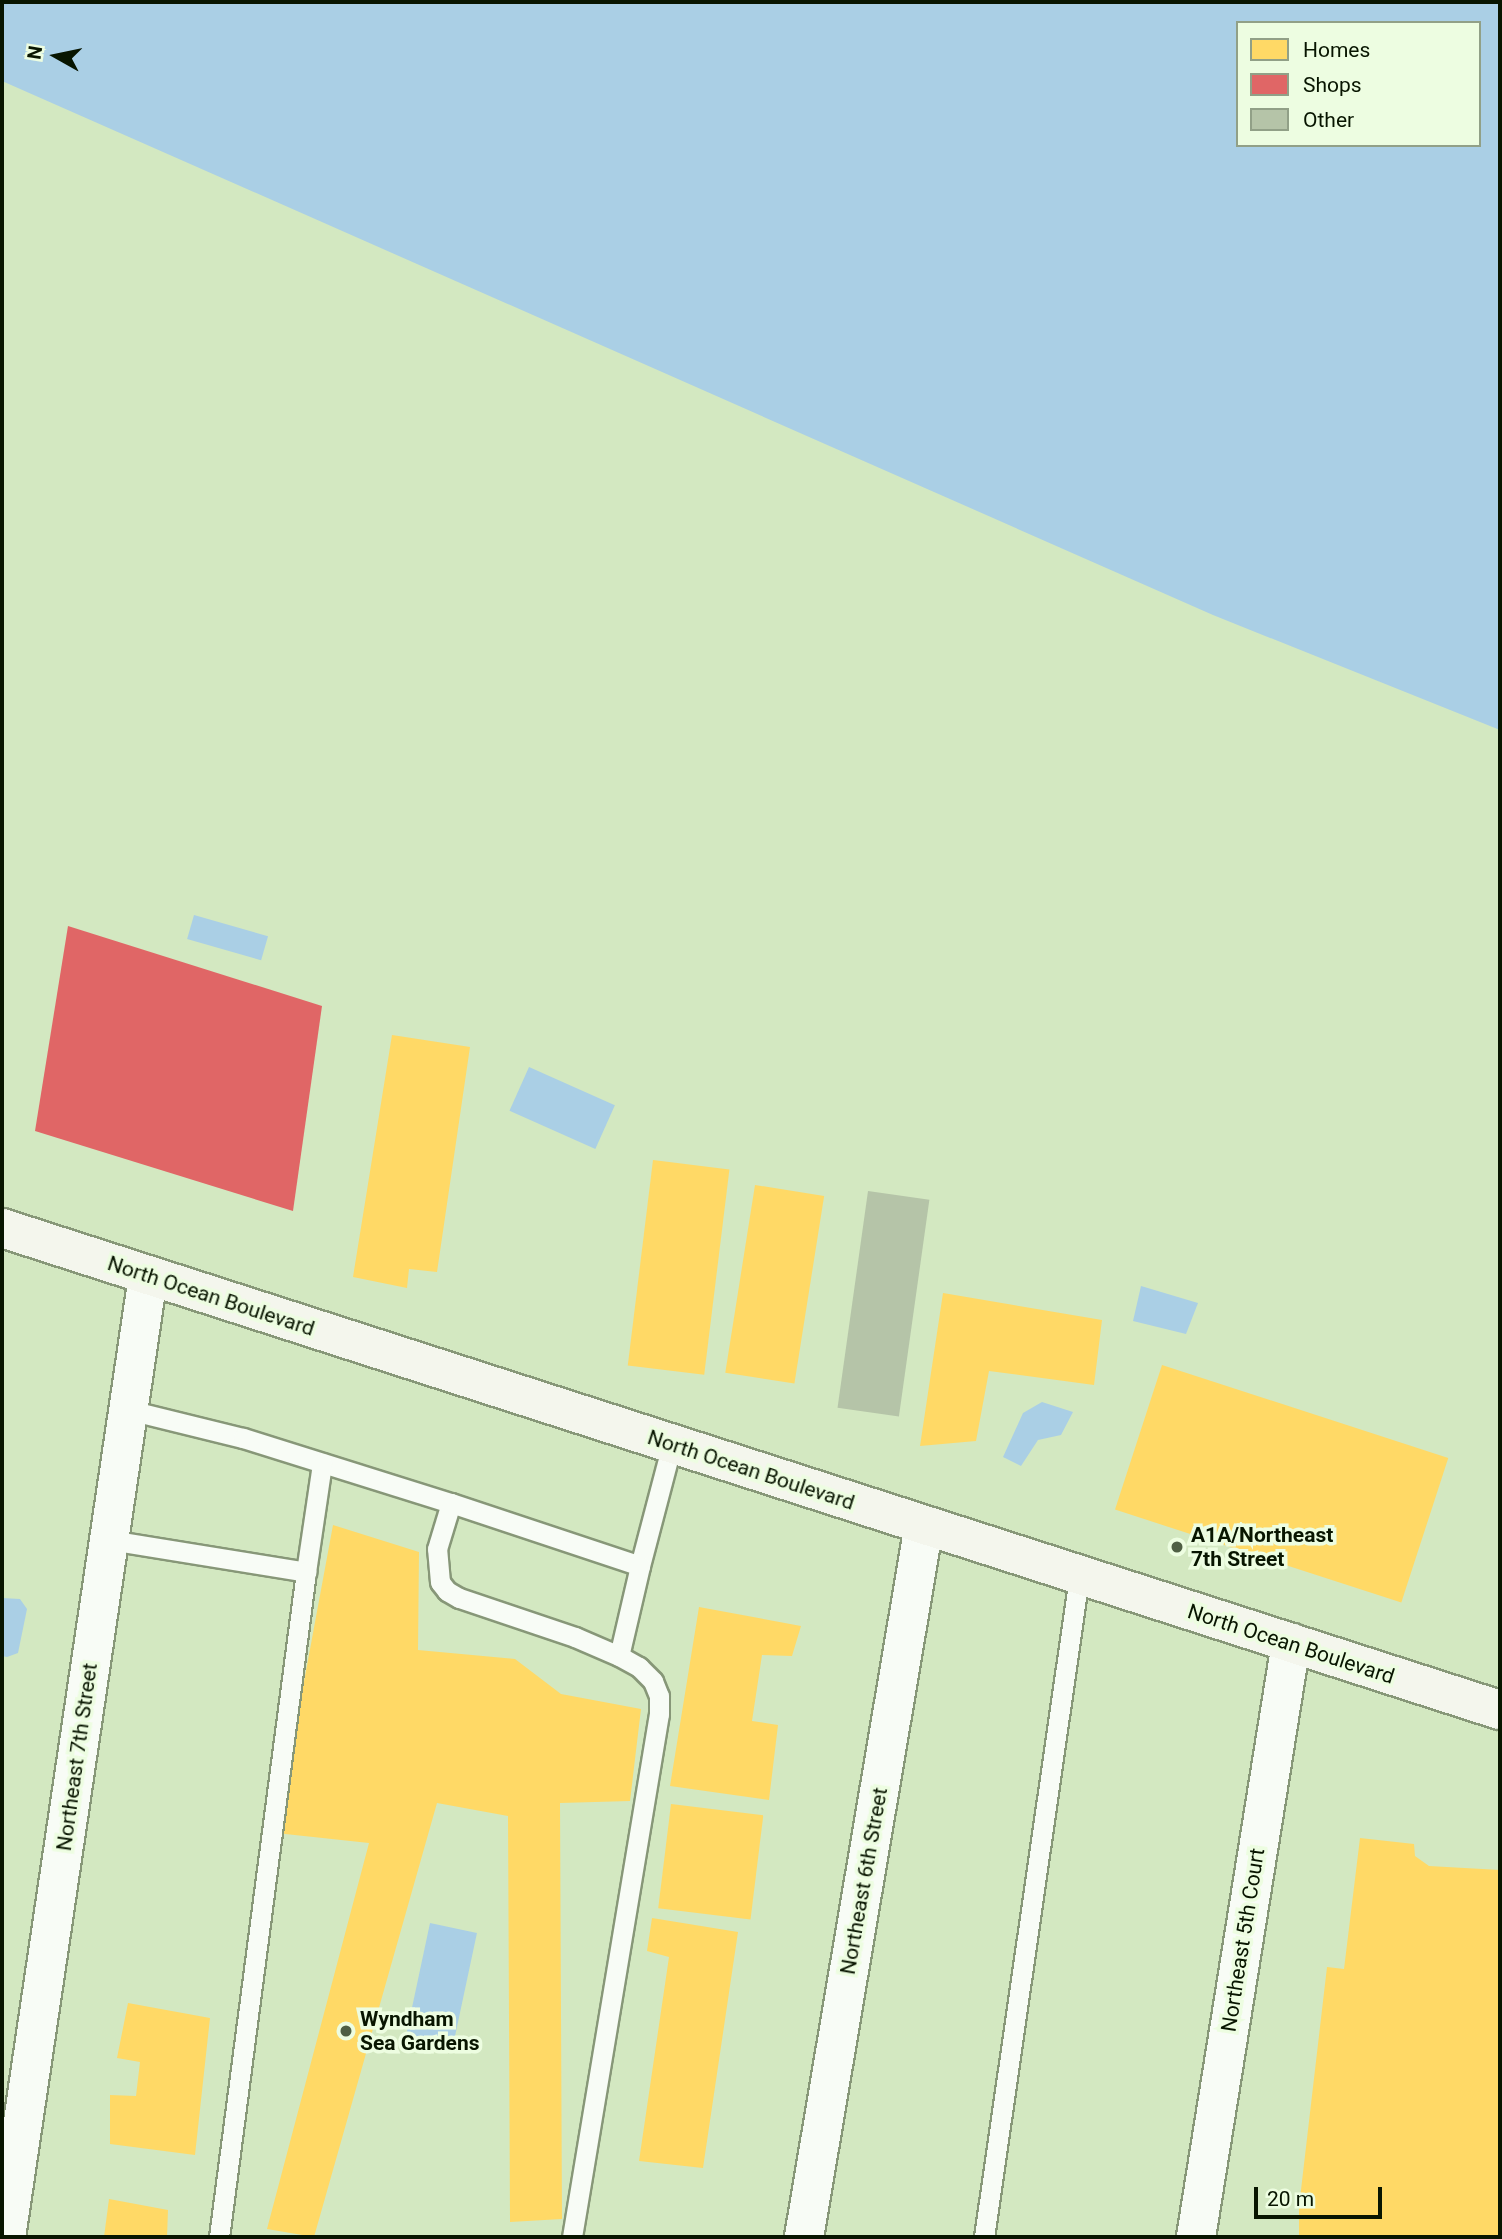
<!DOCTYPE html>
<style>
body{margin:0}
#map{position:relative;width:1502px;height:2239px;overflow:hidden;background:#d3e8c1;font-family:Roboto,sans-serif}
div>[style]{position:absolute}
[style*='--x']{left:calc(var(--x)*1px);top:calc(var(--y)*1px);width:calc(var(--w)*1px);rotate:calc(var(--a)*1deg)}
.water>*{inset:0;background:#aacfe5;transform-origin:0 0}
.homes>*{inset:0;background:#ffd966;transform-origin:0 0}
.shops>*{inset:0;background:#e06666}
.building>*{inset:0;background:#b5c4a8;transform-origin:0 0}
.roads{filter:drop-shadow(2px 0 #879778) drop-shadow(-2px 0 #879778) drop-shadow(0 2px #879778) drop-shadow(0 -2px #879778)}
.service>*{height:19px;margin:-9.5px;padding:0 9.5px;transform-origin:9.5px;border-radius:9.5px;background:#f8fcf6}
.minor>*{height:38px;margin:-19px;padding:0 19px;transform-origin:19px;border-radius:19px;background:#f8fcf6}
.secondary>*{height:38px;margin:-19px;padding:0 19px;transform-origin:19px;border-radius:19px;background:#f4f6ed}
.dots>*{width:19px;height:19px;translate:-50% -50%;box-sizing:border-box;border:4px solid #edfde1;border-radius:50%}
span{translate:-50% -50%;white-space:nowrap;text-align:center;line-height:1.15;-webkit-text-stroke:7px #edfde1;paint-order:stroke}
.street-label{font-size:21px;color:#081500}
.poi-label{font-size:21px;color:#081500;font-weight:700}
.left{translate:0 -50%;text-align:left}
.frame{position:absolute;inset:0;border:4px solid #081500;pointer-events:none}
.legend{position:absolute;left:1236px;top:21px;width:245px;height:126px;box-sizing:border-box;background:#edfde1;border:2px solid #91a087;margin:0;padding:9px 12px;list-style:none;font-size:21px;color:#081500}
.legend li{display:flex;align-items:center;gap:14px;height:35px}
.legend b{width:35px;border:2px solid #91a087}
.north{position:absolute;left:21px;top:21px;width:70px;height:70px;-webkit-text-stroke:5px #edfde1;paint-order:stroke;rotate:279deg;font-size:19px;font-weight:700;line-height:28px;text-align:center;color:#081500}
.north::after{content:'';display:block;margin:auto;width:24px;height:32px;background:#081500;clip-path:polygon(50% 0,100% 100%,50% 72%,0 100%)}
.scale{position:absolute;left:1254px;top:2187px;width:128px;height:32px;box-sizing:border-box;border:4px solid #081500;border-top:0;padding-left:9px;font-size:21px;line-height:24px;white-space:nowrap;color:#081500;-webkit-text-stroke:5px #edfde1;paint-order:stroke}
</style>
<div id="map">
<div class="water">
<i style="clip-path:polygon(evenodd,2px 2px,1500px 2px,1500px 730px,1213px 615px,2px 81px,2px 2px,1238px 23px,1479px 23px,1479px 145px,1238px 145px,1238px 23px)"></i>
<i style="left:194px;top:915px;width:77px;height:25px;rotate:16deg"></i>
<i style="left:529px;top:1067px;width:94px;height:48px;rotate:24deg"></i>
<i style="clip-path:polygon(1141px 1286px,1198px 1303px,1186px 1334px,1133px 1321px)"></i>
<i style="clip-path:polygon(1042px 1402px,1073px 1412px,1061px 1435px,1038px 1440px,1021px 1466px,1003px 1457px,1023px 1413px)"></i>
<i style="clip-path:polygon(2px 1598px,20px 1599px,27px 1609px,18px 1653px,7px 1657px,2px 1656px)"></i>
<i style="left:430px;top:1923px;width:48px;height:117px;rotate:12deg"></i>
</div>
<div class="homes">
<i style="clip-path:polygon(392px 1035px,470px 1047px,437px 1272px,409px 1269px,407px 1288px,353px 1277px)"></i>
<i style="left:653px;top:1160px;width:77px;height:207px;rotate:7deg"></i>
<i style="left:755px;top:1185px;width:70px;height:190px;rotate:9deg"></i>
<i style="clip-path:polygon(943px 1293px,1102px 1320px,1094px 1385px,989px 1371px,976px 1441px,920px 1446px)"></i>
<i style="left:1162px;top:1365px;width:301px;height:152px;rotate:18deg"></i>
<i style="clip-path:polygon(333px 1525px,419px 1552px,418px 1650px,515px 1659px,561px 1694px,641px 1709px,630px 1801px,560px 1803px,562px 2219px,510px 2222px,508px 1816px,437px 1803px,314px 2237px,267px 2229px,369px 1843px,276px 1833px)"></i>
<i style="clip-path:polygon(699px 1607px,801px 1626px,792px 1656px,762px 1655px,752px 1721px,778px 1725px,769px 1800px,670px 1786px)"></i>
<i style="left:671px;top:1804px;width:93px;height:105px;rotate:7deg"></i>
<i style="clip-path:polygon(1360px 1838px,1414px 1844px,1415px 1856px,1429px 1866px,1500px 1870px,1500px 2237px,1299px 2237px,1299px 2207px,1327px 1967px,1344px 1969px)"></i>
<i style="clip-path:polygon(652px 1918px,738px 1932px,703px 2168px,639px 2161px,669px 1957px,647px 1951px)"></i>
<i style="clip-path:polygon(128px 2003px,210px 2018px,195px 2155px,110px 2144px,110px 2095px,136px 2096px,140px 2062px,117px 2058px)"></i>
<i style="clip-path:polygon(109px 2199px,168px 2210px,167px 2237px,104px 2237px)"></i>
</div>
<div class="shops">
<i style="clip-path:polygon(68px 926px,322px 1006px,293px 1211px,35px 1131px)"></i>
</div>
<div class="building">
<i style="left:868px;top:1191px;width:62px;height:219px;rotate:8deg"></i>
</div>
<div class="roads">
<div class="service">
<i style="--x:129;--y:1410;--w:117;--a:13.8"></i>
<i style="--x:243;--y:1438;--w:218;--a:17.4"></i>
<i style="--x:109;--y:1540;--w:200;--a:9.2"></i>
<i style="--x:306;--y:1572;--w:110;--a:-81.6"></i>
<i style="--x:640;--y:1566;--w:126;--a:-75.3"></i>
<i style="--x:219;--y:2237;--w:671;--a:-82.55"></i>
<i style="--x:572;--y:2237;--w:530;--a:-80.56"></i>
<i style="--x:659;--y:1714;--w:18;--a:-90"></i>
<i style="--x:659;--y:1696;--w:16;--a:-112"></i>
<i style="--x:653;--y:1681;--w:20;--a:-135"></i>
<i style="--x:639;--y:1667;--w:23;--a:-151"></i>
<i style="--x:619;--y:1656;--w:48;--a:-156.6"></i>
<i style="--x:575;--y:1637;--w:122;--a:-161.4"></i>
<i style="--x:459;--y:1598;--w:14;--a:-150"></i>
<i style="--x:447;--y:1591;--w:11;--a:-128"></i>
<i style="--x:440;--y:1582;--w:33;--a:-95"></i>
<i style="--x:437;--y:1549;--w:48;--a:-73.1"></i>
<i style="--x:451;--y:1503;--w:199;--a:18.4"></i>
<i style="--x:640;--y:1566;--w:92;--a:103.1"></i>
<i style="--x:984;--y:2237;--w:667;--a:-81.81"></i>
</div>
<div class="minor">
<i style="--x:6;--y:2237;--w:971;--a:-81.59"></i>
<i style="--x:804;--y:2237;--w:722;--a:-80.43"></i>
<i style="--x:1196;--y:2237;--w:602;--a:-80.91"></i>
</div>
<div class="secondary">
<i style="--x:2;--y:1228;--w:1574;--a:17.84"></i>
</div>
</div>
<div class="dots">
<i style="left:1177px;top:1547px;background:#4f5f44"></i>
<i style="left:346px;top:2031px;background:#4f5f44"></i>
</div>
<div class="street-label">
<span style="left:211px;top:1296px;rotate:18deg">North Ocean Boulevard</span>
<span style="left:751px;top:1470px;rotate:18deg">North Ocean Boulevard</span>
<span style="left:1291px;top:1644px;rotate:18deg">North Ocean Boulevard</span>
<span style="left:77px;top:1757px;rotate:-82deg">Northeast 7th Street</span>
<span style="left:864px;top:1881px;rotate:-80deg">Northeast 6th Street</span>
<span style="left:1243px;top:1940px;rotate:-81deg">Northeast 5th Court</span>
</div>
<div class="poi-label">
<span class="left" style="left:1191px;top:1547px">A1A/Northeast<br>7th Street</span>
<span class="left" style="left:360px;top:2031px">Wyndham<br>Sea Gardens</span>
</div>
<div class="frame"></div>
<ul class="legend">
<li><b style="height:19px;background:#ffd966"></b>Homes</li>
<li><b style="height:19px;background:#e06666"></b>Shops</li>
<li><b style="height:19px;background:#b5c4a8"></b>Other</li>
</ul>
<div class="north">N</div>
<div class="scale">20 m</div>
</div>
